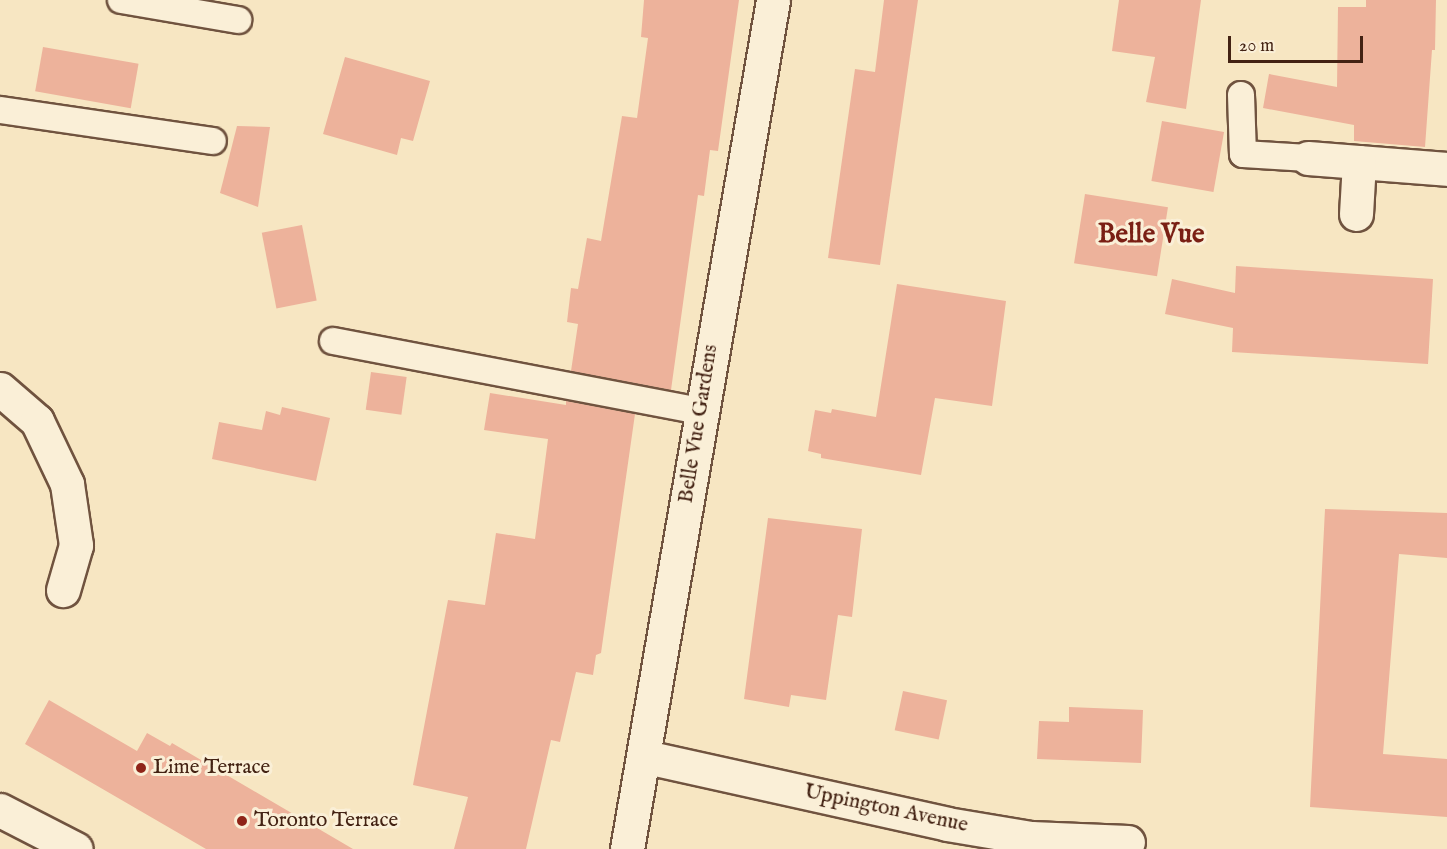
<!DOCTYPE html>
<style>
body{margin:0}
#map{position:relative;width:1447px;height:849px;overflow:hidden;background:#f7e6c2;font-family:"IM FELL English",serif}
div>[style]{position:absolute}
[style*='--x']{left:calc(var(--x)*1px);top:calc(var(--y)*1px);width:calc(var(--w)*1px);rotate:calc(var(--a)*1deg)}
.building>*{inset:0;background:#edb29b;transform-origin:0 0}
.roads{filter:drop-shadow(2px 0 #70533f) drop-shadow(-2px 0 #70533f) drop-shadow(0 2px #70533f) drop-shadow(0 -2px #70533f)}
.lane>*{height:26px;margin:-13px;padding:0 13px;transform-origin:13px;border-radius:13px;background:#faefd7}
.street>*{height:33px;margin:-16.5px;padding:0 16.5px;transform-origin:16.5px;border-radius:16.5px;background:#faefd7}
.dots>*{width:16px;height:16px;translate:-50% -50%;box-sizing:border-box;border:3px solid #faefd7;border-radius:50%}
span{translate:-50% -50%;white-space:nowrap;text-align:center;line-height:1.15;-webkit-text-stroke:6px #faefd7;paint-order:stroke}
.street-label{font-size:21px;color:#432213}
.poi-label{font-size:21px;color:#432213}
.left{translate:0 -50%;text-align:left}
.district-label{font-size:27px;color:#7a1f14;font-weight:700}
.scale{position:absolute;left:1228px;top:36px;width:135px;height:27px;box-sizing:border-box;border:3px solid #432213;border-top:0;padding-left:8px;font-size:18px;line-height:21px;white-space:nowrap;color:#432213;-webkit-text-stroke:4px #faefd7;paint-order:stroke}
</style>
<div id="map">
<div class="building">
<i style="clip-path:polygon(644px 0,739px 0,718px 151px,710px 150px,704px 196px,698px 195px,671px 390px,571px 371px,578px 324px,567px 322px,571px 288px,578px 289px,587px 238px,601px 241px,622px 116px,637px 118px,648px 38px,641px 37px)"></i>
<i style="clip-path:polygon(884px 0,918px 0,880px 265px,828px 258px,855px 69px,875px 72px)"></i>
<i style="clip-path:polygon(1119px 0,1201px 0,1186px 109px,1146px 102px,1155px 57px,1112px 51px)"></i>
<i style="clip-path:polygon(1366px 0,1436px 0,1435px 50px,1432px 50px,1425px 147px,1354px 141px,1354px 125px,1263px 108px,1269px 74px,1337px 87px,1338px 7px,1366px 7px)"></i>
<i style="left:43px;top:47px;width:97px;height:45px;rotate:10deg"></i>
<i style="clip-path:polygon(345px 57px,430px 81px,413px 141px,401px 138px,397px 155px,323px 134px)"></i>
<i style="left:1162px;top:121px;width:63px;height:61px;rotate:10deg"></i>
<i style="clip-path:polygon(237px 126px,270px 127px,258px 207px,220px 193px)"></i>
<i style="left:1085px;top:194px;width:84px;height:70px;rotate:9deg"></i>
<i style="left:302px;top:225px;width:77px;height:41px;rotate:79deg"></i>
<i style="clip-path:polygon(1236px 266px,1433px 279px,1428px 364px,1232px 352px,1233px 328px,1165px 314px,1172px 279px,1235px 293px)"></i>
<i style="clip-path:polygon(897px 284px,1006px 301px,992px 406px,935px 398px,921px 475px,821px 458px,821px 454px,808px 451px,815px 410px,831px 413px,832px 409px,876px 417px)"></i>
<i style="left:371px;top:372px;width:36px;height:38px;rotate:8deg"></i>
<i style="clip-path:polygon(490px 393px,566px 405px,566px 401px,635px 414px,601px 653px,596px 655px,593px 675px,576px 672px,560px 742px,551px 740px,526px 849px,454px 849px,468px 797px,413px 785px,448px 600px,485px 605px,496px 533px,535px 539px,548px 439px,484px 430px)"></i>
<i style="clip-path:polygon(282px 407px,330px 418px,316px 481px,212px 459px,219px 422px,262px 430px,266px 411px,280px 415px)"></i>
<i style="clip-path:polygon(1325px 509px,1447px 513px,1447px 558px,1399px 554px,1383px 754px,1447px 759px,1447px 817px,1310px 807px)"></i>
<i style="clip-path:polygon(768px 518px,862px 529px,852px 617px,838px 615px,826px 700px,791px 695px,789px 707px,744px 699px)"></i>
<i style="left:903px;top:691px;width:45px;height:40px;rotate:12deg"></i>
<i style="clip-path:polygon(49px 700px,137px 751px,147px 733px,170px 746px,172px 743px,353px 849px,206px 849px,25px 744px)"></i>
<i style="clip-path:polygon(1069px 707px,1143px 710px,1141px 763px,1037px 759px,1039px 721px,1069px 722px)"></i>
</div>
<div class="roads">
<div class="lane">
<i style="--x:121;--y:0;--w:119;--a:9.7"></i>
<i style="--x:1241;--y:95;--w:59;--a:88.1"></i>
<i style="--x:1243;--y:154;--w:65;--a:3.5"></i>
<i style="--x:0;--y:110;--w:215;--a:8.3"></i>
<i style="--x:333;--y:341;--w:374;--a:10.8"></i>
</div>
<div class="street">
<i style="--x:1308;--y:158;--w:139;--a:4.5"></i>
<i style="--x:1356;--y:214;--w:52;--a:-86.7"></i>
<i style="--x:0;--y:389;--w:49;--a:40.9"></i>
<i style="--x:37;--y:421;--w:70;--a:64.5"></i>
<i style="--x:67;--y:484;--w:62;--a:81.6"></i>
<i style="--x:76;--y:545;--w:47;--a:106.1"></i>
<i style="--x:646;--y:757;--w:308;--a:12.5"></i>
<i style="--x:947;--y:824;--w:85;--a:9.5"></i>
<i style="--x:1031;--y:838;--w:97;--a:2.4"></i>
<i style="--x:0;--y:810;--w:85;--a:27.2"></i>
<i style="--x:627;--y:849;--w:861;--a:-80.24"></i>
</div>
</div>
<div class="dots">
<i style="left:141px;top:768px;background:#8f2418"></i>
<i style="left:242px;top:821px;background:#8f2418"></i>
</div>
<div class="street-label">
<span style="left:699px;top:424px;rotate:-81deg">Belle Vue Gardens</span>
<span style="left:886px;top:809px;rotate:12deg">Uppington Avenue</span>
</div>
<div class="poi-label">
<span class="left" style="left:153px;top:768px">Lime Terrace</span>
<span class="left" style="left:254px;top:821px">Toronto Terrace</span>
</div>
<div class="district-label">
<span style="left:1151px;top:236px">Belle Vue</span>
</div>
<div class="scale">20 m</div>
</div>
